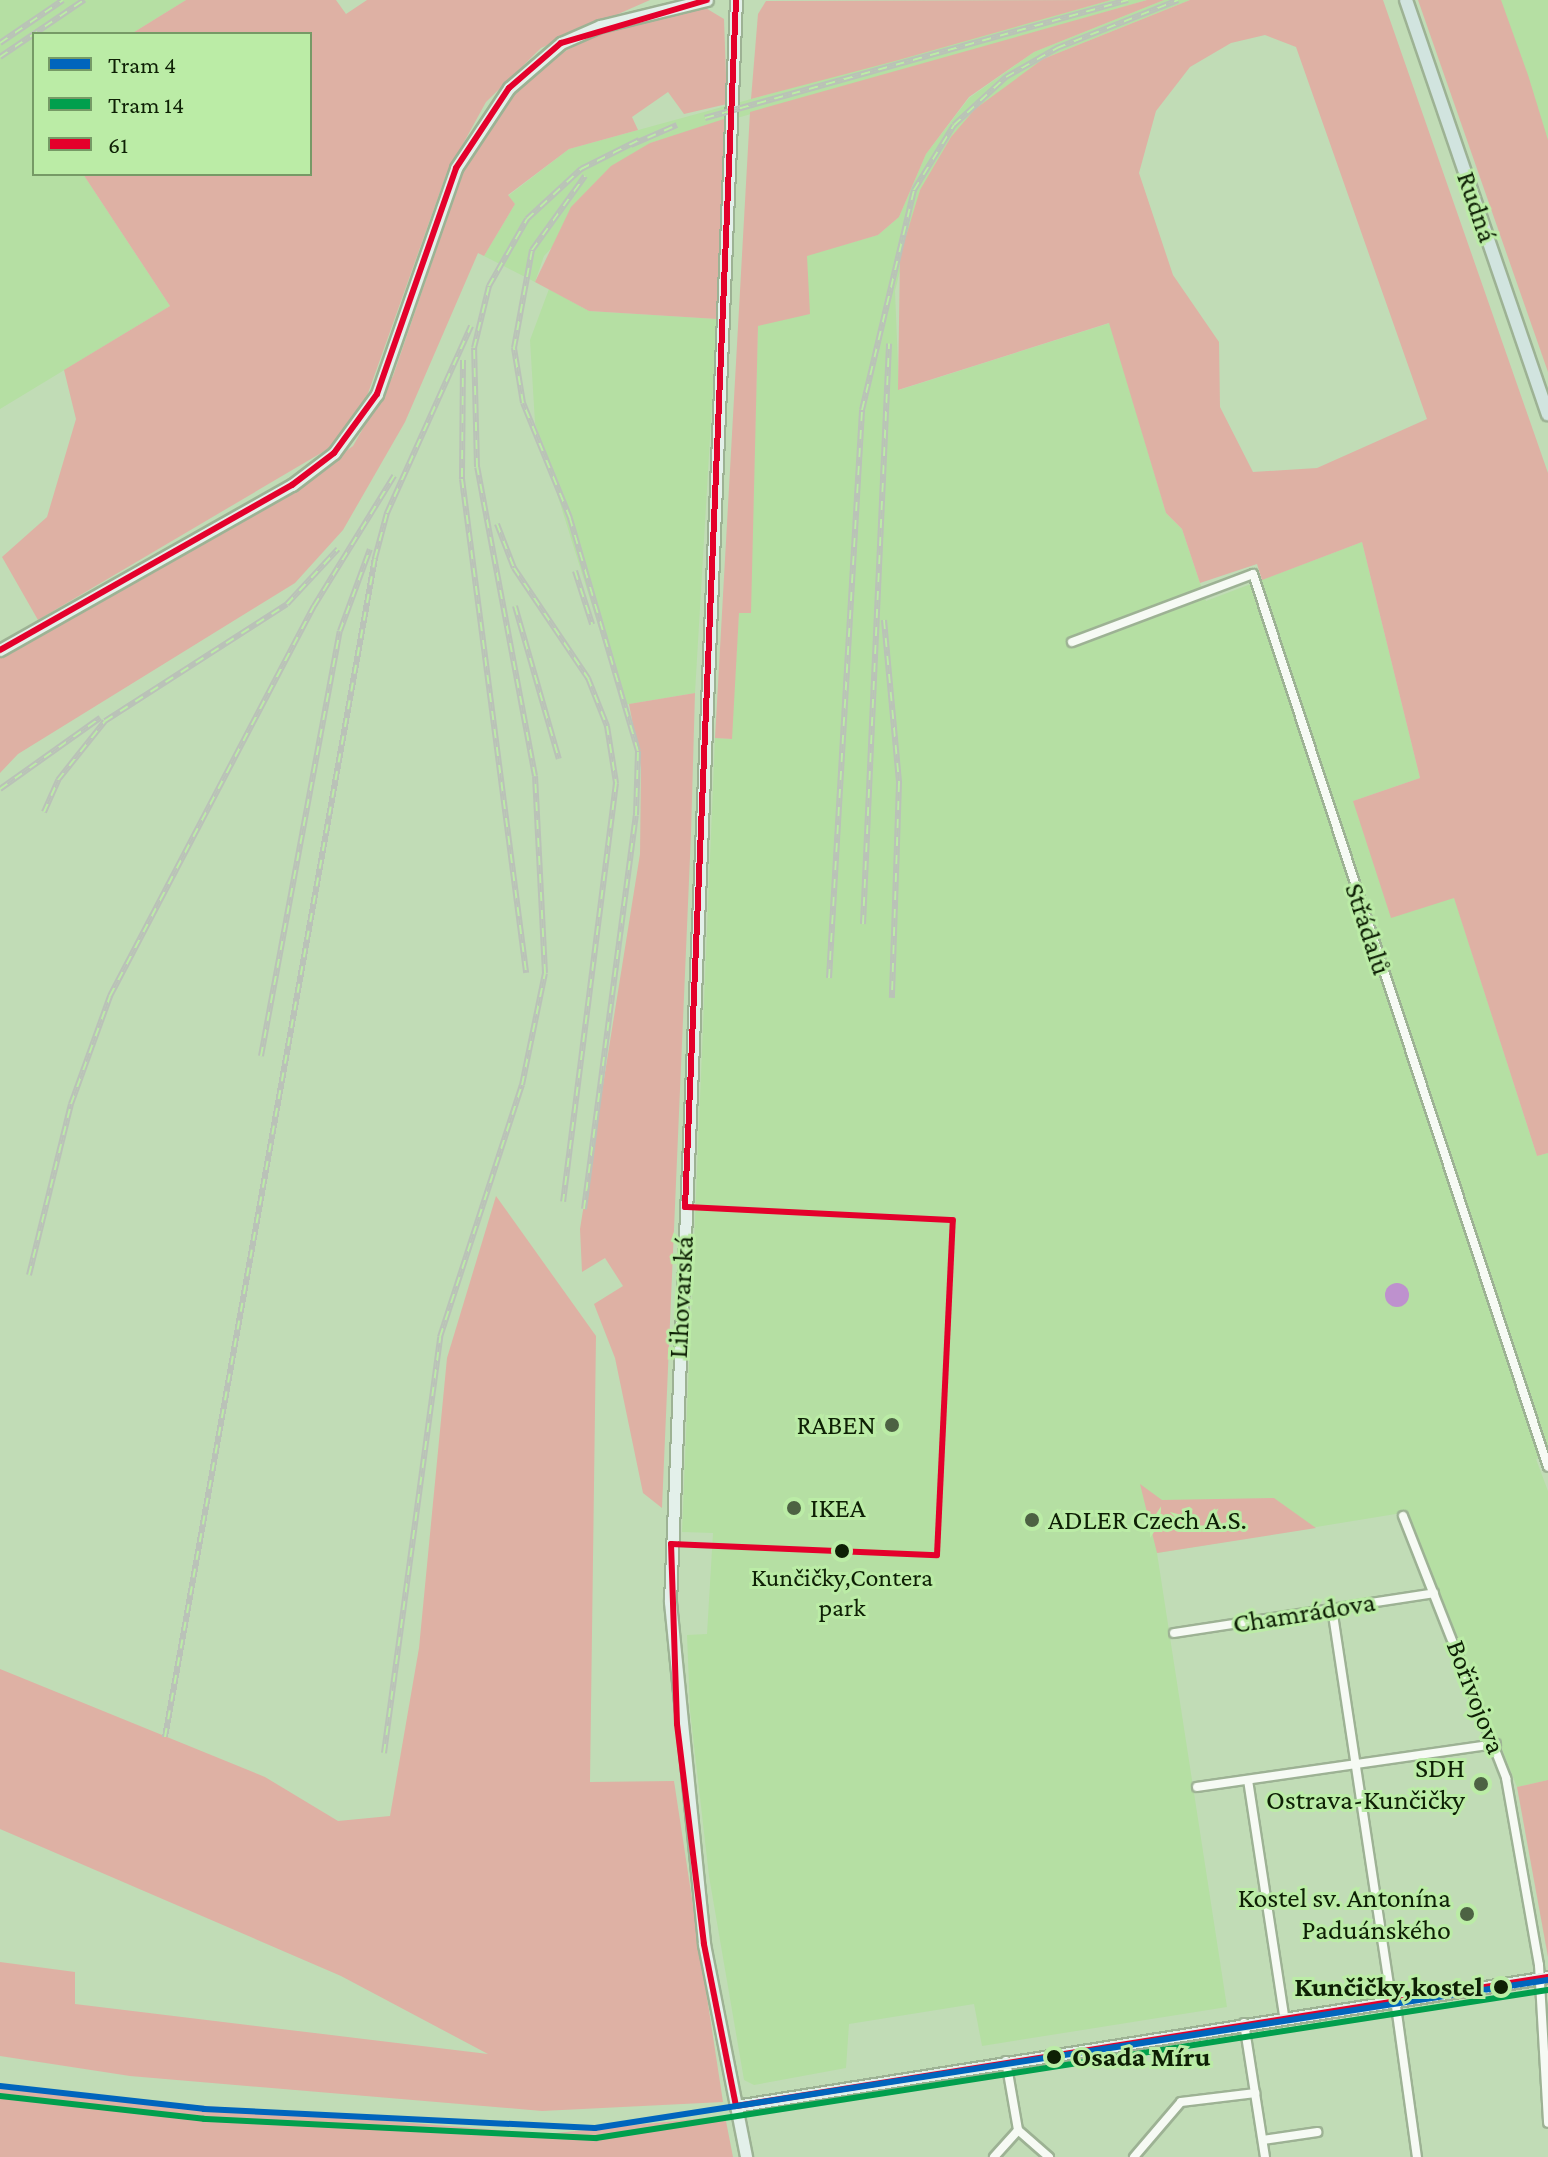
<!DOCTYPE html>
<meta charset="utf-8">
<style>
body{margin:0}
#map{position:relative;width:1548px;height:2157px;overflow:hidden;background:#c1dcb6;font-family:"Crimson Pro",serif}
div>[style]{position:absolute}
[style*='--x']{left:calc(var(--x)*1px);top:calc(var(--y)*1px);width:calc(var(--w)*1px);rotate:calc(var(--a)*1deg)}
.built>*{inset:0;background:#b5dfa3}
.green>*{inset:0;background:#deb1a4}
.water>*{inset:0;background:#be91ce}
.round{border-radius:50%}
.roads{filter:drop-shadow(2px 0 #9db294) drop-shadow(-2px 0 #9db294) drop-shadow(0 2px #9db294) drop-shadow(0 -2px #9db294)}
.street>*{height:8px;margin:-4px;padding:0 4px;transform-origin:4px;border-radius:4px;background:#f6faf4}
.secondary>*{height:11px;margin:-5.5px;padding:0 5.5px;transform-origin:5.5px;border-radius:5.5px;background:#e3f0ea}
.primary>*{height:12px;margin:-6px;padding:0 6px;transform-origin:6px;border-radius:6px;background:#d1e4df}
.rail>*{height:6px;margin-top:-3px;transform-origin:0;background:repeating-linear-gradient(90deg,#bbeca6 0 9px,#bac2b8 0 18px);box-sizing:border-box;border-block:2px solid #bac2b8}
.bus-1>*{height:6px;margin:-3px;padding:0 3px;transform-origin:3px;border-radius:3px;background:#e4002b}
.tram-1>*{height:6px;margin:-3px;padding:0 3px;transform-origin:3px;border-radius:3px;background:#0065bd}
.tram-2>*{height:6px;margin:-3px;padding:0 3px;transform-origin:3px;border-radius:3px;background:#019f4d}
.dots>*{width:22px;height:22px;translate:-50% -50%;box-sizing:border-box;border:4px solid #bbeca6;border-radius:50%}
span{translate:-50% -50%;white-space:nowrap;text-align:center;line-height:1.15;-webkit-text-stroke:6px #bbeca6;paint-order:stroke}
.bus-label{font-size:26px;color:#0e2005}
.street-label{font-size:28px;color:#0e2005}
.poi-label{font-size:28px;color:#0e2005}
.right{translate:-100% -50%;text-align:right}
.left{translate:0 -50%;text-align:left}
.stop-label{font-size:28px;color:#0e2005;font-weight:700}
.legend{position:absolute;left:32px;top:32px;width:280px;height:144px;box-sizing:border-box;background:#bbeca6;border:2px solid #769a66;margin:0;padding:10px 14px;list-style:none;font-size:24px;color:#0e2005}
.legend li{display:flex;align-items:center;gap:16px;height:40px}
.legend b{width:40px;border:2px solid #769a66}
</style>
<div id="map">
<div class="built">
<i style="clip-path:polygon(0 0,186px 0,131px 34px,34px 34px,34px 174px,83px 174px,170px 306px,0 409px)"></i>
<i style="clip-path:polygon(1111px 0,1147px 0,650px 143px,544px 256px,535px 282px,484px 256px,515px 204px,508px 196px,569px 149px)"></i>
<i style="clip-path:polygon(1164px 0,1190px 0,1043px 59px,920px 190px,895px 291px,899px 390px,1110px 323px,1166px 513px,1182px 529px,1206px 601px,1362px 542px,1420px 778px,1353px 801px,1454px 897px,1537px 1156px,1548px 1153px,1548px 1454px,1536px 1459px,1548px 1491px,1548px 1780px,1517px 1787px,1408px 1512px,1157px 1553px,1227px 2007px,982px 2046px,974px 2004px,849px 2024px,846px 2068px,754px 2085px,744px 2080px,709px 1876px,690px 1710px,687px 1635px,707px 1634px,713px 1533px,682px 1532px,715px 738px,731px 739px,739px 612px,750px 613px,758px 326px,807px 255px,878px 235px,899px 217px,926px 154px,969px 98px,1034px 52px)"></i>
<i style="clip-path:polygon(1460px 0,1548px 0,1548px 285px)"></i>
<i style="clip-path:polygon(549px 289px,589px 311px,717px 319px,695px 693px,623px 705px,535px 423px,530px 340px)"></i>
</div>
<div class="green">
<i style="clip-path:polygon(186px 0,336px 0,346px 14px,367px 0,650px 0,541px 48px,486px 102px,446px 175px,366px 399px,333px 446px,38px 620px,2px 557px,47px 517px,76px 419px,64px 370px,170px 306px,83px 174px,310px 174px,310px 34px,131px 34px)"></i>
<i style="clip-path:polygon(1111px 0,895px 61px,751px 99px,758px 14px,766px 1px)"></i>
<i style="clip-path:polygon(1147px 0,1164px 0,1034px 52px,969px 97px,926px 154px,899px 217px,878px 235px,807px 256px,810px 314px,758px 326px,751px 613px,739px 613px,732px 739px,715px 738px,750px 112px)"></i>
<i style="clip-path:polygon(evenodd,1190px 0,1383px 0,1548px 473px,1548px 1153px,1537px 1156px,1454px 898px,1391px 918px,1353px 801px,1420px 778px,1362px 542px,1262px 580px,1257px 564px,1200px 583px,1182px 529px,1166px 513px,1109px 323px,898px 390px,900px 256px,920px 190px,951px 137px,975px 109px,1043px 59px,1190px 0,1265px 35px,1296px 47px,1427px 419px,1317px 468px,1253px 472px,1220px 407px,1219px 342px,1173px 275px,1139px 173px,1156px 111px,1190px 67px,1231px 43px,1265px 35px)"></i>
<i style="clip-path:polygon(1418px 0,1501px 0,1528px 75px,1548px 140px,1548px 372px)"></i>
<i style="clip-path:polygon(704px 7px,724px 19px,727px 104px,684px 114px,668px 92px,632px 117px,638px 130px,569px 149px,508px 195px,515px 204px,484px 256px,478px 253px,405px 422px,343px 530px,295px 583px,18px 754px,0 773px,0 658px,281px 498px,353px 446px,393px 376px,464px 169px,501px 108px,548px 61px,594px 35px)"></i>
<i style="clip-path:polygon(727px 118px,717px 319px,589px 311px,535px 282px,571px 207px,611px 166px,650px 143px)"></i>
<i style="clip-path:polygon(695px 693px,691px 834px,662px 1508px,643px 1493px,615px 1358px,594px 1304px,623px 1286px,605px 1258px,582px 1272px,580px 1229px,640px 854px,641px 768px,629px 704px)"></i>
<i style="clip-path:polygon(496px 1196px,596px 1336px,590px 1782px,674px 1781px,723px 2102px,542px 2111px,130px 2076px,0 2056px,0 1962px,75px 1972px,75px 2004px,488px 2054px,341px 1976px,0 1829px,0 1669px,265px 1777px,338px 1821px,390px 1816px,419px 1648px,447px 1358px)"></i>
<i style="clip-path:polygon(1140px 1484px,1162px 1500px,1274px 1498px,1316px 1528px,1157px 1553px)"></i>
<i style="clip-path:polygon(1548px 1780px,1548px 1957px,1517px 1787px)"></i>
<i style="clip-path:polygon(0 2089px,546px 2134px,725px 2116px,733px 2157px,0 2157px)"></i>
</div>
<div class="water">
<i class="round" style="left:1385px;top:1283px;width:24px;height:24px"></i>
</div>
<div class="roads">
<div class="street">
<i style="--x:1072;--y:642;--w:193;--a:-20.6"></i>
<i style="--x:1253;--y:574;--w:940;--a:71.72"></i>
<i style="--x:1403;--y:1516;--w:282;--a:68.5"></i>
<i style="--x:1506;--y:1778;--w:190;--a:80"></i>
<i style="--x:1539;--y:1965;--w:158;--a:86.7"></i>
<i style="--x:1332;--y:1608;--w:396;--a:81.4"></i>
<i style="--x:1174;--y:1633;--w:263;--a:-8.7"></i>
<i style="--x:1248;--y:1780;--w:238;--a:81.3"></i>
<i style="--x:1197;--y:1787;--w:302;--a:-8.2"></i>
<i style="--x:1395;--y:1999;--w:160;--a:82.1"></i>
<i style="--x:1244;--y:2023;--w:136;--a:81.1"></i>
<i style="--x:1006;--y:2061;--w:70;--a:80.1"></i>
<i style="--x:1018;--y:2130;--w:41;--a:41.1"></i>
<i style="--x:1263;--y:2140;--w:55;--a:-8.4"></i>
<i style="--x:994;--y:2157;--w:36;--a:-48"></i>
<i style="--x:1134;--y:2157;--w:72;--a:-49.5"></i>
<i style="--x:1181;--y:2102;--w:75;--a:-6.9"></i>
</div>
<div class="secondary">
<i style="--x:736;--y:0;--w:1603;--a:92.36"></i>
<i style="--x:670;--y:1602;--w:344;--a:84.3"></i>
<i style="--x:704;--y:1944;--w:217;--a:78.8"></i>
<i style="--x:0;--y:650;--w:335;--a:-29.5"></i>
<i style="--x:292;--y:485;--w:53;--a:-37.3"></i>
<i style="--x:334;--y:453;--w:73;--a:-53.9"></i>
<i style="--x:377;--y:394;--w:239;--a:-70.7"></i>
<i style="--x:456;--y:168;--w:96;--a:-56.5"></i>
<i style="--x:509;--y:88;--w:69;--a:-40.9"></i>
<i style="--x:561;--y:43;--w:43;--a:-23.6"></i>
<i style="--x:600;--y:26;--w:110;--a:-13.7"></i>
<i style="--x:736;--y:2106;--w:822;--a:-9.03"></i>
</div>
<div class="primary">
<i style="--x:1406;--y:0;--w:438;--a:71.1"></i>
</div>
</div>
<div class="rail">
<i style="--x:0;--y:43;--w:76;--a:-34.3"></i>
<i style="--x:0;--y:57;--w:102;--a:-34.2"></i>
<i style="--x:705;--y:118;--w:439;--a:-15.6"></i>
<i style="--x:631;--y:145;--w:50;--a:-23.5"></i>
<i style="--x:463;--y:360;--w:119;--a:90.5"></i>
<i style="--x:462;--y:479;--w:498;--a:82.6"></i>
<i style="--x:497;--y:524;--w:47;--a:68.9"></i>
<i style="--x:514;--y:568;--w:133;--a:56.1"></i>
<i style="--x:588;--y:678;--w:52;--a:68.4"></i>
<i style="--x:607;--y:726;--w:58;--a:81"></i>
<i style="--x:616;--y:783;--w:422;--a:97.2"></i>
<i style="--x:575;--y:571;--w:56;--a:72.2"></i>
<i style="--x:515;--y:606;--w:159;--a:74"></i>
<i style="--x:884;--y:620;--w:164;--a:84.7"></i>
<i style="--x:899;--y:783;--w:215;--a:91.9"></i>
<i style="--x:0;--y:789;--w:123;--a:-35.4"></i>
<i style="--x:44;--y:812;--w:35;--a:-66"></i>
<i style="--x:58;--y:780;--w:75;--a:-51.5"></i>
<i style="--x:105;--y:721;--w:216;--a:-32.7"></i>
<i style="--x:287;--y:604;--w:75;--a:-47.2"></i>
<i style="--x:863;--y:924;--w:581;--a:-87.43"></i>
<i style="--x:829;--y:978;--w:569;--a:-86.67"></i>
<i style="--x:862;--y:410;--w:226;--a:-76.7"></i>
<i style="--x:914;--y:190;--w:76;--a:-58.4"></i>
<i style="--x:954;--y:125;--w:71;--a:-42.7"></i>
<i style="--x:1006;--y:77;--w:59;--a:-29.6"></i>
<i style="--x:1057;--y:48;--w:130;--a:-21.6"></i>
<i style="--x:261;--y:1056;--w:432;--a:-79.5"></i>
<i style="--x:340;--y:631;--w:87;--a:-69.9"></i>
<i style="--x:584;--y:1209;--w:397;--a:-82.5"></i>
<i style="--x:636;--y:815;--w:64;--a:-88.2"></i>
<i style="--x:638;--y:751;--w:243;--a:-106.3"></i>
<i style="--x:570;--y:518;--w:124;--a:-112.2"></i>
<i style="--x:523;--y:403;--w:56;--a:-99.3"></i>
<i style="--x:514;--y:348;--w:100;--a:-79.6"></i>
<i style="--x:532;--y:250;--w:91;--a:-54.4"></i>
<i style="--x:29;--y:1275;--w:176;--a:-76.2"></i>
<i style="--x:71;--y:1104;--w:115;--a:-70.1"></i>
<i style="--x:110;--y:996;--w:440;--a:-62.4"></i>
<i style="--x:314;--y:606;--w:153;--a:-58.4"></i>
<i style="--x:165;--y:1737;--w:1198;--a:-79.9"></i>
<i style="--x:375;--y:558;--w:47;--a:-75.1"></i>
<i style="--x:387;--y:513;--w:205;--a:-65.8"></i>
<i style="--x:384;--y:1753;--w:420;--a:-82.3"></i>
<i style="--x:440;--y:1337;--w:265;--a:-72"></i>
<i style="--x:522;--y:1085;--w:114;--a:-78.4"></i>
<i style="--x:545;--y:973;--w:197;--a:-92.9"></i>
<i style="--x:535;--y:776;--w:314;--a:-100.6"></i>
<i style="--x:477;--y:467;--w:119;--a:-91.4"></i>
<i style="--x:474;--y:348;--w:64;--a:-76.4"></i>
<i style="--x:489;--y:286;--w:77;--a:-60.4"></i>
<i style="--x:527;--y:219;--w:74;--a:-42.8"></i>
<i style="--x:581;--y:169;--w:65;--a:-26.6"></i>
</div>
<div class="bus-1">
<i style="--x:0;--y:650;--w:335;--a:-29.5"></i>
<i style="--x:292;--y:485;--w:53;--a:-37.3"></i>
<i style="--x:334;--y:453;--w:73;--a:-53.9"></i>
<i style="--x:377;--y:394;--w:239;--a:-70.7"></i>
<i style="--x:456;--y:168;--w:96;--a:-56.5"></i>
<i style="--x:509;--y:88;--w:69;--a:-40.9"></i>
<i style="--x:561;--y:43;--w:152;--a:-16.4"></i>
<i style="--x:685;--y:1207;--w:1208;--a:-87.58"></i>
<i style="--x:685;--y:1207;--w:268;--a:2.8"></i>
<i style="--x:736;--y:2106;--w:165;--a:-101.2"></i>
<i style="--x:704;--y:1944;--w:222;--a:-97"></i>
<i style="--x:677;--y:1724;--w:180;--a:-91.9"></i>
<i style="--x:671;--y:1544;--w:266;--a:2.4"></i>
<i style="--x:937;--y:1555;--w:335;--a:-87.3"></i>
<i style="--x:736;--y:2106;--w:822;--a:-9.03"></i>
</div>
<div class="tram-1">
<i style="--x:0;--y:2086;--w:205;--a:6.4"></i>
<i style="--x:204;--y:2109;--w:391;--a:2.8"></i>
<i style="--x:595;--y:2128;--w:964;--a:-8.83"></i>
</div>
<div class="tram-2">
<i style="--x:0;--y:2096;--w:205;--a:6.4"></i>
<i style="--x:204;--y:2119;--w:392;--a:2.8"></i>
<i style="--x:596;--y:2138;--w:963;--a:-8.84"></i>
</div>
<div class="dots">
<i style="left:892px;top:1425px;background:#4d6243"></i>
<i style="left:794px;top:1508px;background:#4d6243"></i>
<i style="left:1032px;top:1520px;background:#4d6243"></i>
<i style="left:842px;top:1551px;background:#0e2005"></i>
<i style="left:1481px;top:1784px;background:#4d6243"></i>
<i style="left:1467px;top:1914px;background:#4d6243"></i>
<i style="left:1501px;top:1987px;background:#0e2005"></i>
<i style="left:1054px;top:2057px;background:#0e2005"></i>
</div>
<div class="bus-label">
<span style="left:842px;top:1593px">Kunčičky,Contera<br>park</span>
</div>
<div class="street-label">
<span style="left:1477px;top:207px;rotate:71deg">Rudná</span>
<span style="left:1368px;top:929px;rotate:72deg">Střádalů</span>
<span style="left:681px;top:1297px;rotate:-87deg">Lihovarská</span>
<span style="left:1304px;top:1613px;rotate:-9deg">Chamrádova</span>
<span style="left:1476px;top:1697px;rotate:69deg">Bořivojova</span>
</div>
<div class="poi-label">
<span class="right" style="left:876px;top:1425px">RABEN</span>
<span class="left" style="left:810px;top:1508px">IKEA</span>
<span class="left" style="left:1048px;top:1520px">ADLER Czech A.S.</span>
<span class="right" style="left:1465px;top:1784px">SDH<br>Ostrava-Kunčičky</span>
<span class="right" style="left:1451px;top:1914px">Kostel sv. Antonína<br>Paduánského</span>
</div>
<div class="stop-label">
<span class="right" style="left:1483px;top:1987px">Kunčičky,kostel</span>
<span class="left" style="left:1072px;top:2057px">Osada Míru</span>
</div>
<ul class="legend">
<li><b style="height:10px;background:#0065bd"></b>Tram 4</li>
<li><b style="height:10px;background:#019f4d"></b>Tram 14</li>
<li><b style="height:10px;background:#e4002b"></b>61</li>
</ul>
</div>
